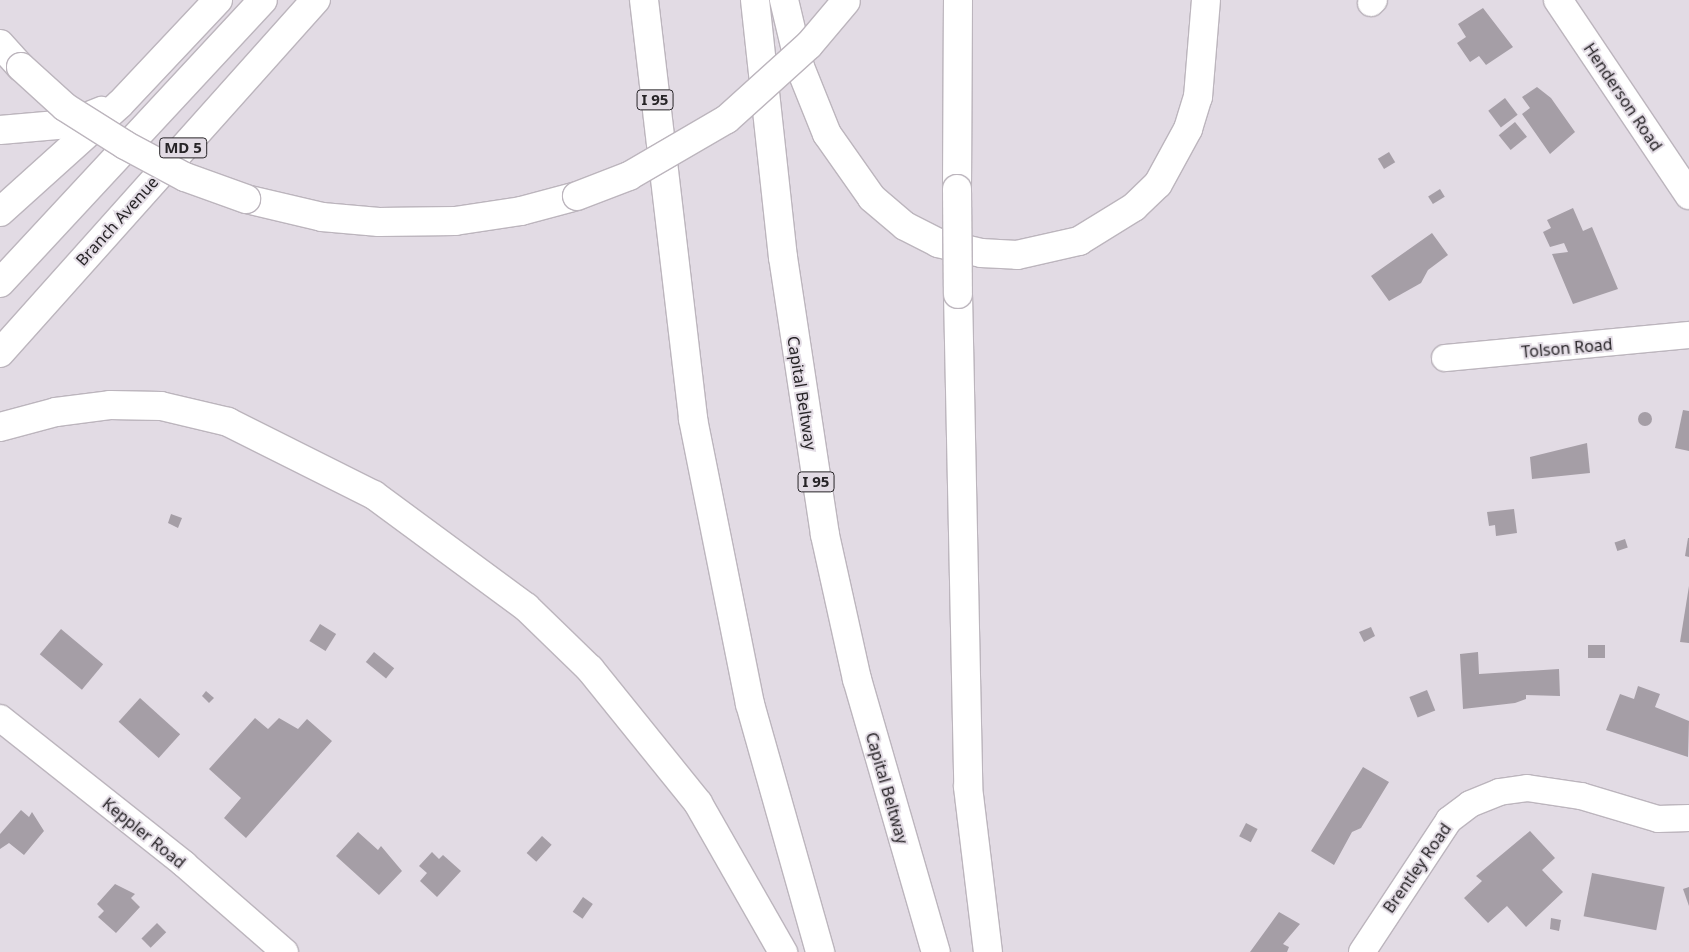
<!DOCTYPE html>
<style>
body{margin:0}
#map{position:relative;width:1689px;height:952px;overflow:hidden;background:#e2dbe4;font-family:"Noto Sans",sans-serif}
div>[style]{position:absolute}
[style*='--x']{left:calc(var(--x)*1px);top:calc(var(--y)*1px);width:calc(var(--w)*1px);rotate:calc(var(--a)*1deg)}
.building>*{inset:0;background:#a59ea6;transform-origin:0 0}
.round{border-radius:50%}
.roads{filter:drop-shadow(1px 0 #bcb5bd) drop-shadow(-1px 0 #bcb5bd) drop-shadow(0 1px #bcb5bd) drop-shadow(0 -1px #bcb5bd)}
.minor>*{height:26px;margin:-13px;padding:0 13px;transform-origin:13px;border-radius:13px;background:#fff}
.tertiary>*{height:28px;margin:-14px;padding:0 14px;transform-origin:14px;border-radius:14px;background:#fff}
.motorway>*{height:28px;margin:-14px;padding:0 14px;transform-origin:14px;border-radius:14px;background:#fff}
.bridges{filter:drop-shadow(1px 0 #bcb5bd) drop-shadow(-1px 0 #bcb5bd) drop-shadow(0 1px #bcb5bd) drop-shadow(0 -1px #bcb5bd)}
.motorway-bridge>*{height:28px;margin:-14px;padding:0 14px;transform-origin:14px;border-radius:14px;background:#fff}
span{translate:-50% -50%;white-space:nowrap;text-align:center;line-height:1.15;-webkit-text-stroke:4px #e2dbe4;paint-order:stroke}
.shield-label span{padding:1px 4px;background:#e2dbe4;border:1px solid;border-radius:4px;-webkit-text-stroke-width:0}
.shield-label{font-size:15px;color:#272427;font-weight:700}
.street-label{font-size:16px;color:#272427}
</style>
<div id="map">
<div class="building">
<i style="clip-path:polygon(1483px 8px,1513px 47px,1486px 65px,1479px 56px,1470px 62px,1457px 43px,1466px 37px,1458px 24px)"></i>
<i style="clip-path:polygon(1537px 87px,1551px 98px,1575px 132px,1550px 154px,1522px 114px,1530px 108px,1522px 97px)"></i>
<i style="left:1505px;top:98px;width:21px;height:21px;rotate:53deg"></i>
<i style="left:1515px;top:122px;width:19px;height:21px;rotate:51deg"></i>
<i style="left:1389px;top:152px;width:12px;height:13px;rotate:59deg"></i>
<i style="left:1440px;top:189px;width:9px;height:14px;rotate:58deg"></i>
<i style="clip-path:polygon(1573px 208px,1583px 231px,1592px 227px,1618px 289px,1573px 304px,1552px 254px,1568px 252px,1564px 243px,1550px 247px,1543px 232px,1551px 228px,1547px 220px)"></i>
<i style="clip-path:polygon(1432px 233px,1448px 255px,1428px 270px,1421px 283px,1389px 301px,1371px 276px)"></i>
<i style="clip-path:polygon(1683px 410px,1689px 411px,1689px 451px,1675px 448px)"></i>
<i class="round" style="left:1638px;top:412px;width:14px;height:14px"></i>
<i style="clip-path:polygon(1587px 443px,1590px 473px,1532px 479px,1530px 457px)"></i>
<i style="clip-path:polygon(1514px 509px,1517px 533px,1496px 536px,1495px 525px,1489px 526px,1487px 512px)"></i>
<i style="clip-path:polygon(171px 514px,182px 518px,178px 528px,168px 523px)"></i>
<i style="clip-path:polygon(1688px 538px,1689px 538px,1689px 557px,1685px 556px)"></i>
<i style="left:1625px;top:539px;width:9px;height:11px;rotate:72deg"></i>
<i style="clip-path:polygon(1689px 586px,1689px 643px,1680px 642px)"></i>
<i style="left:320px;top:624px;width:19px;height:20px;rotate:32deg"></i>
<i style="clip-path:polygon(1371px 627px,1375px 636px,1364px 642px,1359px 632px)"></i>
<i style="left:61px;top:629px;width:55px;height:33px;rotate:40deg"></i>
<i style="left:1588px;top:645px;width:17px;height:13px"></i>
<i style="left:374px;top:652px;width:26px;height:13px;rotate:39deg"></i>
<i style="clip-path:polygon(1478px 652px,1479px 674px,1559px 669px,1560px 696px,1526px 695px,1526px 699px,1515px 703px,1463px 709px,1460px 654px)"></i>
<i style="clip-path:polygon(1638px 686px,1660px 694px,1655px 707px,1689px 721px,1688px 757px,1606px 730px,1620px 694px,1634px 699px)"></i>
<i style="left:1427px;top:690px;width:22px;height:19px;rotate:68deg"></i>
<i style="clip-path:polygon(206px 691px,214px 698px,209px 703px,202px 696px)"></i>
<i style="left:140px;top:698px;width:54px;height:32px;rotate:42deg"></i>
<i style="clip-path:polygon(255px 718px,268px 729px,279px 718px,298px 729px,307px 719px,332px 741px,246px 838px,224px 818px,241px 798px,209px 769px)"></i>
<i style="clip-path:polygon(1363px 767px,1389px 782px,1361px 828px,1352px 832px,1334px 865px,1311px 851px)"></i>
<i style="clip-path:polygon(21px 810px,29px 817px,32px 812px,44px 831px,24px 855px,9px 843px,0 849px,0 834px)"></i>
<i style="left:1246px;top:823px;width:13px;height:15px;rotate:27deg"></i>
<i style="clip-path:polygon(1530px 831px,1555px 858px,1542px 870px,1563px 892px,1526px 927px,1507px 906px,1488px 923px,1464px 898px,1482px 881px,1476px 876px)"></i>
<i style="clip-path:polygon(358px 832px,378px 850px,381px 846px,402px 871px,379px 895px,336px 856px)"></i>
<i style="left:542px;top:836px;width:13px;height:23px;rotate:42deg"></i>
<i style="clip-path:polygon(432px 852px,439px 859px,443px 855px,461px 871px,437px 897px,420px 881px,427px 873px,419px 866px)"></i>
<i style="left:1592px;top:873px;width:74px;height:44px;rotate:11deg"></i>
<i style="clip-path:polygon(115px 884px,135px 894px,131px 898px,140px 907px,116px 933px,98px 917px,104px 911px,97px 904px)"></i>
<i style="clip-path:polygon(1689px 887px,1689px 906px,1683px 889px)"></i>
<i style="left:583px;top:897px;width:12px;height:18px;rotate:35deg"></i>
<i style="clip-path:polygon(1279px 912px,1300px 924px,1283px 944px,1289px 947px,1287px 952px,1250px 952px)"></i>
<i style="clip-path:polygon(1551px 918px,1561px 920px,1559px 931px,1550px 929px)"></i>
<i style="left:157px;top:923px;width:13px;height:22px;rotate:45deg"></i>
</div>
<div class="roads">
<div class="minor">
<i style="--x:1371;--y:3;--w:4;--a:-45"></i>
<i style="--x:1445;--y:358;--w:245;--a:-5.4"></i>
<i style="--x:0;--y:718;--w:235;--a:38.4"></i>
<i style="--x:184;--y:864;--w:134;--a:41.1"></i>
<i style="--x:1362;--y:952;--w:158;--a:-56.6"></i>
<i style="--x:1449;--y:820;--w:26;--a:-37"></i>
<i style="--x:1470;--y:804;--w:31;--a:-22"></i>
<i style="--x:1499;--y:792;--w:28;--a:-8"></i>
<i style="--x:1527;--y:788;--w:55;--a:8.4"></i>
<i style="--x:1581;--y:796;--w:80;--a:16.6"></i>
<i style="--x:1658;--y:819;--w:31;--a:-2"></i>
</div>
<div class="tertiary">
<i style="--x:1558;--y:0;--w:235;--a:56.1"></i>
</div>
<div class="motorway">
<i style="--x:644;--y:0;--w:422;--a:83.3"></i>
<i style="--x:693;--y:419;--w:291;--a:78.7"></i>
<i style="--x:750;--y:704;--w:258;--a:74.2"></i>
<i style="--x:755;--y:0;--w:259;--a:83.8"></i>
<i style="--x:783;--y:257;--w:281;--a:81.4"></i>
<i style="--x:825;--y:535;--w:148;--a:77.5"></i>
<i style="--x:857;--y:679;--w:284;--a:73.9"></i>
<i style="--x:784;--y:0;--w:69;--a:76.6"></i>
<i style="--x:800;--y:67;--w:72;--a:68.1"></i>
<i style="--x:827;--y:134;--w:78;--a:54.9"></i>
<i style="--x:872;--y:198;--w:43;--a:40.3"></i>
<i style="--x:905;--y:226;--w:37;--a:27"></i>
<i style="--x:938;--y:243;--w:44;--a:13.1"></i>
<i style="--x:981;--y:253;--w:36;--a:3"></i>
<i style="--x:1017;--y:255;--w:64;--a:-12.7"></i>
<i style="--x:1079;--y:241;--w:65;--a:-31.7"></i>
<i style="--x:1134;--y:207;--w:33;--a:-44"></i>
<i style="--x:1158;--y:184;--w:63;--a:-61.4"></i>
<i style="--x:1188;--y:129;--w:34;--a:-73"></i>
<i style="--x:1198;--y:97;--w:97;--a:-85.3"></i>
<i style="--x:0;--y:44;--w:31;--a:48"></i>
<i style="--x:0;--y:130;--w:69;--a:-5"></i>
<i style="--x:69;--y:124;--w:35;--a:-22"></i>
<i style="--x:957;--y:189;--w:189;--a:-89.7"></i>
<i style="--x:246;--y:199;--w:78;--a:13.3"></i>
<i style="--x:322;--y:217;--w:57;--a:5"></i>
<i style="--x:379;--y:222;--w:76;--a:-0.8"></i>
<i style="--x:455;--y:221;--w:67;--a:-8.6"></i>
<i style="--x:521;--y:211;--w:58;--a:-15"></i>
<i style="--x:0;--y:212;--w:161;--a:-42"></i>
<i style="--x:120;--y:104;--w:143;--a:-46.7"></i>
<i style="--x:0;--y:283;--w:386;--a:-47.1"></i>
<i style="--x:958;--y:294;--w:493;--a:88.8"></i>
<i style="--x:968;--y:787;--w:166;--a:83.1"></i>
<i style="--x:0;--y:353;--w:474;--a:-48.2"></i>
<i style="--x:0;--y:427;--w:58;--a:-15"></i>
<i style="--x:56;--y:412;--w:54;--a:-7.4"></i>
<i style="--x:110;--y:405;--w:51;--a:1.1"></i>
<i style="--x:161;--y:406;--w:69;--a:13.4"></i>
<i style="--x:228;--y:422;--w:163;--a:26.6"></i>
<i style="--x:374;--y:495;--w:189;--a:36.4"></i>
<i style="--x:526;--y:607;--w:89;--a:44.1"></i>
<i style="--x:590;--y:669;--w:172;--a:51.1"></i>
<i style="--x:698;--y:803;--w:172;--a:60.3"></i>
</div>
</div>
<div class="bridges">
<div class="motorway-bridge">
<i style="--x:21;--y:67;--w:59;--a:42.3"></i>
<i style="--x:65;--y:107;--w:71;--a:32.3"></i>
<i style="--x:125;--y:145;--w:68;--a:28.1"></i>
<i style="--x:185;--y:177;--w:65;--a:19.8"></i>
<i style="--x:957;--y:189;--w:105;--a:89.5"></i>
<i style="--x:577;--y:196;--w:56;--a:-21"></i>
<i style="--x:629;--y:176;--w:113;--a:-30.2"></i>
<i style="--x:727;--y:119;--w:110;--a:-42.1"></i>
<i style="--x:809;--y:45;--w:57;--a:-49.9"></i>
</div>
</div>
<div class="shield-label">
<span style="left:655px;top:100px">I 95</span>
<span style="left:183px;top:148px">MD 5</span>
<span style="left:816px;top:482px">I 95</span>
</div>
<div class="street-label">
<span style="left:1623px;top:97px;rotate:56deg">Henderson Road</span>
<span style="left:117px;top:221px;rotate:-48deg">Branch Avenue</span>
<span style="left:1567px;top:348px;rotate:-5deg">Tolson Road</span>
<span style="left:802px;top:393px;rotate:81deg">Capital Beltway</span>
<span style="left:887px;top:788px;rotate:74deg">Capital Beltway</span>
<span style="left:144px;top:833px;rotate:39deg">Keppler Road</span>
<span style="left:1417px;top:868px;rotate:-55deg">Brentley Road</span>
</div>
</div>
